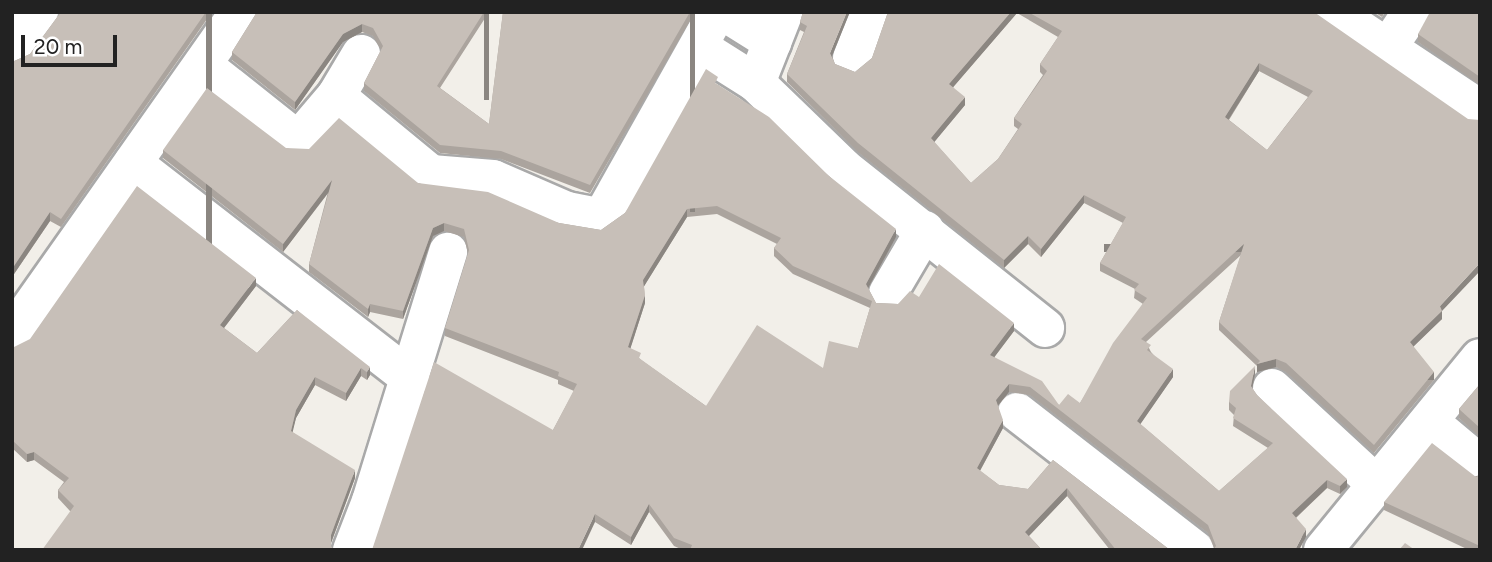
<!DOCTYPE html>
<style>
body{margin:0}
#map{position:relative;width:1492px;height:562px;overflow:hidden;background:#f2efe9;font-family:Figtree,sans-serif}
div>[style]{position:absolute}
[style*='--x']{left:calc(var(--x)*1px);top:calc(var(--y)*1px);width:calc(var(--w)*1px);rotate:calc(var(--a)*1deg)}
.roads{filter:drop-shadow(2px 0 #a9a9a9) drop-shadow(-2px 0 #a9a9a9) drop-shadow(0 2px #a9a9a9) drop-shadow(0 -2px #a9a9a9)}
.minor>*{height:38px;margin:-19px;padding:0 19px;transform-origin:19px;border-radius:19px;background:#fff}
.wall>*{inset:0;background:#aba49e}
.shaded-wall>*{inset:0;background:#8b8681;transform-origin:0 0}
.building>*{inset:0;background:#c7bfb8}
span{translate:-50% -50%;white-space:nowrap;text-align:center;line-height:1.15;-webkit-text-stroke:6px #fff;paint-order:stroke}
.frame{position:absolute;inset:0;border:14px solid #222;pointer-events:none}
.scale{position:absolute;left:21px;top:35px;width:96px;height:32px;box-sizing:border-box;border:4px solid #222;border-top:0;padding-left:9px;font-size:21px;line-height:24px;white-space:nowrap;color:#222;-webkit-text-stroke:5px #fff;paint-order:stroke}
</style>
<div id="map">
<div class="roads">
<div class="minor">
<i style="--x:724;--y:12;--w:57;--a:32"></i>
<i style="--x:1334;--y:12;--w:175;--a:33.6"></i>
<i style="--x:699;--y:47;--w:67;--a:32.3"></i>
<i style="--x:756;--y:83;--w:122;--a:44"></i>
<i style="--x:844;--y:168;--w:257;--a:38.5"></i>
<i style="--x:1388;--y:47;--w:42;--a:-55.6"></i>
<i style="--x:12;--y:49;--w:46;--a:-53.9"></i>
<i style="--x:852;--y:58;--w:49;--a:-68.6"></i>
<i style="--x:203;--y:65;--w:112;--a:38.5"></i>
<i style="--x:291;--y:135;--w:10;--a:11"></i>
<i style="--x:301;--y:137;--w:54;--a:-49.5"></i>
<i style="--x:336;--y:96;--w:49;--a:-59.2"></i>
<i style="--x:756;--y:83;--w:76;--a:-68.5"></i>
<i style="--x:336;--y:96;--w:123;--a:39.4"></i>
<i style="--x:431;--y:174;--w:62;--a:4.6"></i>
<i style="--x:493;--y:179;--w:81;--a:23.4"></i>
<i style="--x:567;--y:211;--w:31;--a:11"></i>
<i style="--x:597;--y:217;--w:11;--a:-38"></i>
<i style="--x:606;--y:210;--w:227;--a:-60.7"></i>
<i style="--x:133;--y:163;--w:351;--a:37.8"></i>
<i style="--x:888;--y:293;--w:73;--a:-59.6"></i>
<i style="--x:12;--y:334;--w:394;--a:-54.8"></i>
<i style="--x:1272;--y:388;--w:143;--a:42.7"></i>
<i style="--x:1017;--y:412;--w:225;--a:37.8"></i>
<i style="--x:1430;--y:422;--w:65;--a:40"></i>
<i style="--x:352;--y:550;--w:53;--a:-68.8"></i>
<i style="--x:371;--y:501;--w:261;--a:-72.8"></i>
<i style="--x:1323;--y:550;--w:248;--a:-50.7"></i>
</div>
</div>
<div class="wall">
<i style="clip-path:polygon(61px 12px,212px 12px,61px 227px,50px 221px,12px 277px,12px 62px,30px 54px)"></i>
<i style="clip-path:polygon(257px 12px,489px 12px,440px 88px,489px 124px,503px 12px,695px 12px,590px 193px,501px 159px,440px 153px,364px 91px,364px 83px,381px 50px,373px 36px,362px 32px,343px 42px,295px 110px,232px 60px,232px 52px)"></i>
<i style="clip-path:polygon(evenodd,803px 12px,832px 56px,835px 64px,855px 72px,872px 58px,888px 12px,1315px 12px,1442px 311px,1442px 319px,1413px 346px,1434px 380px,1374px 453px,1286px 372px,1276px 367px,1257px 372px,1257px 366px,1219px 330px,1219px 322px,1241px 255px,1146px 342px,1151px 352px,1173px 377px,1140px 424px,1219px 491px,1268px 448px,1233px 426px,1234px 415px,1229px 410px,1229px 402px,1255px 374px,1252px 388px,1257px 395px,1347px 487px,1340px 494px,1327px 488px,1296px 518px,1306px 537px,1214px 548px,1208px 533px,1030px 395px,1009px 392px,998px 406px,1003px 428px,980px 471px,999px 485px,1028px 489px,1053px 460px,1170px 550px,1110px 550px,1067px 496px,1029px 536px,1042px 550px,683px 550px,674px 546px,649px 512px,631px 545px,595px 522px,553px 430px,574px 391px,558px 384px,558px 380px,445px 336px,445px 328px,468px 254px,464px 237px,444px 231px,433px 236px,403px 319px,370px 312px,368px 317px,309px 272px,309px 264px,328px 192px,283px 252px,163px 158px,163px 150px,286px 148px,418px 183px,559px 223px,601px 230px,625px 213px,718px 85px,829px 176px,896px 237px,868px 288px,876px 303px,898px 304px,919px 297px,1014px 331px,994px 357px,1059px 405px,1080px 403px,1143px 304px,1134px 298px,1135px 289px,1100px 271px,1100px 263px,1123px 223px,1084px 203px,1041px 257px,1028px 244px,1004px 268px,858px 152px,787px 82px,787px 74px,804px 32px,800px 30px,800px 22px,803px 12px,1017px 13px,1058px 37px,1040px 64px,1040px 72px,1043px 75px,1014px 118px,1014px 126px,1018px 129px,998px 159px,971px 183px,934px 142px,965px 105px,953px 87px,1017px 13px,803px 12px,1259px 71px,1308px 97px,1267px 150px,1229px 120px,1259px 71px,803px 12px,717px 214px,777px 244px,774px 248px,774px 256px,793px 274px,870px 308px,858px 348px,823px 368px,706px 406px,641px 360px,630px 349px,645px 303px,644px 286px,687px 217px,717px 214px)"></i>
<i style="clip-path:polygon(1374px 12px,1385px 12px,1382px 17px)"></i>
<i style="clip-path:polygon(1480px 12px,1480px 85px,1418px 42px,1418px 34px)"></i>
<i style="clip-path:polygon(256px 286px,224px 328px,257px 353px,297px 310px,370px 375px,367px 380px,361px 376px,346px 401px,315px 385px,296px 418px,292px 432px,355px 478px,331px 543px,331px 547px,70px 511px,58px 498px,58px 490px,64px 482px,34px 460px,27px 462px,12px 448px,12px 348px)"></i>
<i style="clip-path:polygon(1480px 384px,1480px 437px,1459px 418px,1459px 409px)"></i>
<i style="clip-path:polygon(1480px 475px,1480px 550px,1469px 550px,1384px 510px,1384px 502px)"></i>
</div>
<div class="shaded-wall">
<i style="left:206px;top:12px;width:6px;height:253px"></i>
<i style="left:484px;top:12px;width:5px;height:88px"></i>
<i style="left:690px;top:12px;width:5px;height:200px"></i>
<i style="clip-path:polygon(847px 12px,850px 12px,830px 61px,830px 53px)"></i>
<i style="clip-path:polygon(1011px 12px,1017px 12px,1017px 13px,949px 92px,949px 84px)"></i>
<i style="clip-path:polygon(362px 24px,362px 32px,343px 42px,295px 110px,295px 102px,343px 34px)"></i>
<i style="clip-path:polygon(1259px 63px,1259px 71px,1225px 125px,1225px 117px)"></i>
<i style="clip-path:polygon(965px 97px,965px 105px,931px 146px,931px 138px)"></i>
<i style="clip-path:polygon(332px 180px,332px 188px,283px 252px,283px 244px)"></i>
<i style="clip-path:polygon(1084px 195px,1084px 203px,1041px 257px,1041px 249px)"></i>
<i style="clip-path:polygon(687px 209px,687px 217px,643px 288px,643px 280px)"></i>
<i style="clip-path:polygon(50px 212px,50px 221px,12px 277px,12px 269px)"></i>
<i style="clip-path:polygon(444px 223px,444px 231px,433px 236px,403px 319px,403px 311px,433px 228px)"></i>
<i style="clip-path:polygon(896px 229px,896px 237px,866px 292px,866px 284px)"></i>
<i style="clip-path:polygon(1028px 236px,1028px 244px,1004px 268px,1004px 260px)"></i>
<i style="left:1244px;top:244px;width:8px;height:140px;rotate:90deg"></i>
<i style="clip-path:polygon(1480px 263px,1480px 271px,1442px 311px,1442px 319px,1410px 350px,1410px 342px,1440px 306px)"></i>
<i style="clip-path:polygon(256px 278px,256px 286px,220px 333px,220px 325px)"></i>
<i style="clip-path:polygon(645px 295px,645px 303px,628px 356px,628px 347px)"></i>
<i style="clip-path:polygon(370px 304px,370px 312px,368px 317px,368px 309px)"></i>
<i style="clip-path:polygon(1014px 323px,1014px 331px,990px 363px,990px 355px)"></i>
<i style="clip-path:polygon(1276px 359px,1276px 367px,1257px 372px,1257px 364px)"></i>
<i style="clip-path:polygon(1255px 366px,1255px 374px,1251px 394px,1251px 386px)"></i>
<i style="clip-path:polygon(370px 367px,370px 375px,367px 380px,367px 372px)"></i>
<i style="clip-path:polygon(361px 368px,361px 376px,346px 401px,346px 393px)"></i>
<i style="clip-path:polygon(1173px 369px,1173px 377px,1137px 429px,1137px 421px)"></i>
<i style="left:1434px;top:372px;width:8px;height:94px;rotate:90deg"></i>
<i style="clip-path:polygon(315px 377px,315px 385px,296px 418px,291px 439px,291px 431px,296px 410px)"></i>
<i style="clip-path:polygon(1009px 384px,1009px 392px,996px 408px,996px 400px)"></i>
<i style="clip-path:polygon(1003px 420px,1003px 428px,977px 476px,977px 468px)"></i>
<i style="clip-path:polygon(34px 452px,34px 460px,27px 462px,27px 454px)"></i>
<i style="clip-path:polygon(355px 470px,355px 478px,331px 543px,331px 550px,331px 535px)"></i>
<i style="clip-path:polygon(1347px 479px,1347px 487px,1340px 494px,1340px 486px)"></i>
<i style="clip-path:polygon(1327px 480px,1327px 488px,1292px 521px,1292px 513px)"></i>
<i style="clip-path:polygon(1067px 488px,1067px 496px,1025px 540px,1025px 532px)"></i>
<i style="clip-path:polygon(649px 504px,649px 512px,631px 545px,631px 537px)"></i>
<i style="clip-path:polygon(595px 514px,595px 522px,582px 550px,578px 550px)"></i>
<i style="clip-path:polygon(1306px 529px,1306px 537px,1299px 550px,1295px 550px)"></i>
</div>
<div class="building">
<i style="clip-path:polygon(61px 12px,206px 12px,61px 219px,50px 212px,12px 269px,12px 62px,30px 54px)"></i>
<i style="clip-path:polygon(257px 12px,484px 12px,437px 86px,489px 124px,503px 12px,690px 12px,590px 185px,501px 151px,440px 145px,364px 83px,383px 46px,373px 28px,362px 24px,343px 34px,295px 102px,232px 52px)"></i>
<i style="clip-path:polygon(evenodd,803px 12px,847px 12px,830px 53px,835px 64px,855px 72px,872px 58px,888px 12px,1011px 12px,949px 84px,965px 97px,931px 138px,971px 183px,998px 159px,1022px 124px,1014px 118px,1047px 71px,1040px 64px,1062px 31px,1028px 12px,1314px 12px,1468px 119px,1480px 120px,1480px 263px,1440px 306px,1442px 311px,1410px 342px,1434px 372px,1374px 445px,1286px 363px,1276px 359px,1257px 364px,1260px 361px,1219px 322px,1244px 244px,1141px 339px,1151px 345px,1147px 350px,1173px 369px,1137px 421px,1219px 491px,1273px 443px,1233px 418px,1236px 408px,1229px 402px,1230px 391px,1255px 366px,1251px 386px,1257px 395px,1347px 479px,1340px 486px,1327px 480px,1292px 513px,1306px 529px,1295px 550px,1213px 550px,1216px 546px,1208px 525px,1030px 387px,1009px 384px,996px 400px,1003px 420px,977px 468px,999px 485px,1028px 489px,1053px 460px,1170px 550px,1116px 550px,1067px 488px,1025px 532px,1042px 550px,690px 550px,692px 545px,674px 538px,649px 504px,631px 537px,595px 514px,578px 550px,372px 550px,434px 362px,553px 430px,577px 384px,558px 376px,559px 372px,445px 328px,469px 250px,464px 229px,444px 223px,433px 228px,403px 311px,370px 304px,368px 309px,309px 264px,332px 180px,283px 244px,163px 150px,207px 88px,286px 148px,309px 149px,339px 118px,418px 183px,488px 192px,559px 223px,601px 230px,625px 213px,706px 69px,718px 77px,715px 83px,769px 117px,829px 176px,896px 229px,866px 284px,876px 303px,898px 304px,910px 291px,919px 297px,939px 264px,1014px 323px,990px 355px,1042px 381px,1059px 405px,1068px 394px,1080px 403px,1113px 343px,1147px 298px,1134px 290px,1139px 284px,1100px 263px,1126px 217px,1084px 195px,1041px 249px,1028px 236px,1004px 260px,858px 143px,787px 74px,807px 26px,800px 22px,803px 12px,1259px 63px,1313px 91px,1267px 150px,1225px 117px,1259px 63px,803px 12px,717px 206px,781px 238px,774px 248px,793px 266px,872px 301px,858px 348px,829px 341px,823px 368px,757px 325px,706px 406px,639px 358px,641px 353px,628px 347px,645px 295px,643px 280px,687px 209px,717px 206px)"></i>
<i style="clip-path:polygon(1430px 12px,1480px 12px,1480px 77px,1418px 34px)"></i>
<i style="clip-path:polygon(137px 186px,256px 278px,220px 325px,257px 353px,297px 310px,370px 367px,367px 372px,361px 368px,346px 393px,315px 377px,296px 410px,291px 431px,355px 470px,331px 535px,331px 546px,334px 550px,42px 550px,74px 506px,58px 490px,69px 478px,34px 452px,27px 454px,12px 440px,12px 348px,30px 339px)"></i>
<i style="clip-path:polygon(1480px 384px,1480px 428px,1459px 409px)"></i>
<i style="clip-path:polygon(1432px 443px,1476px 477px,1480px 475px,1480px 546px,1384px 502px)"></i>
<i style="clip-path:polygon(1405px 543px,1415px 550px,1399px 550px)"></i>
</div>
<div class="frame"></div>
<div class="scale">20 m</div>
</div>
